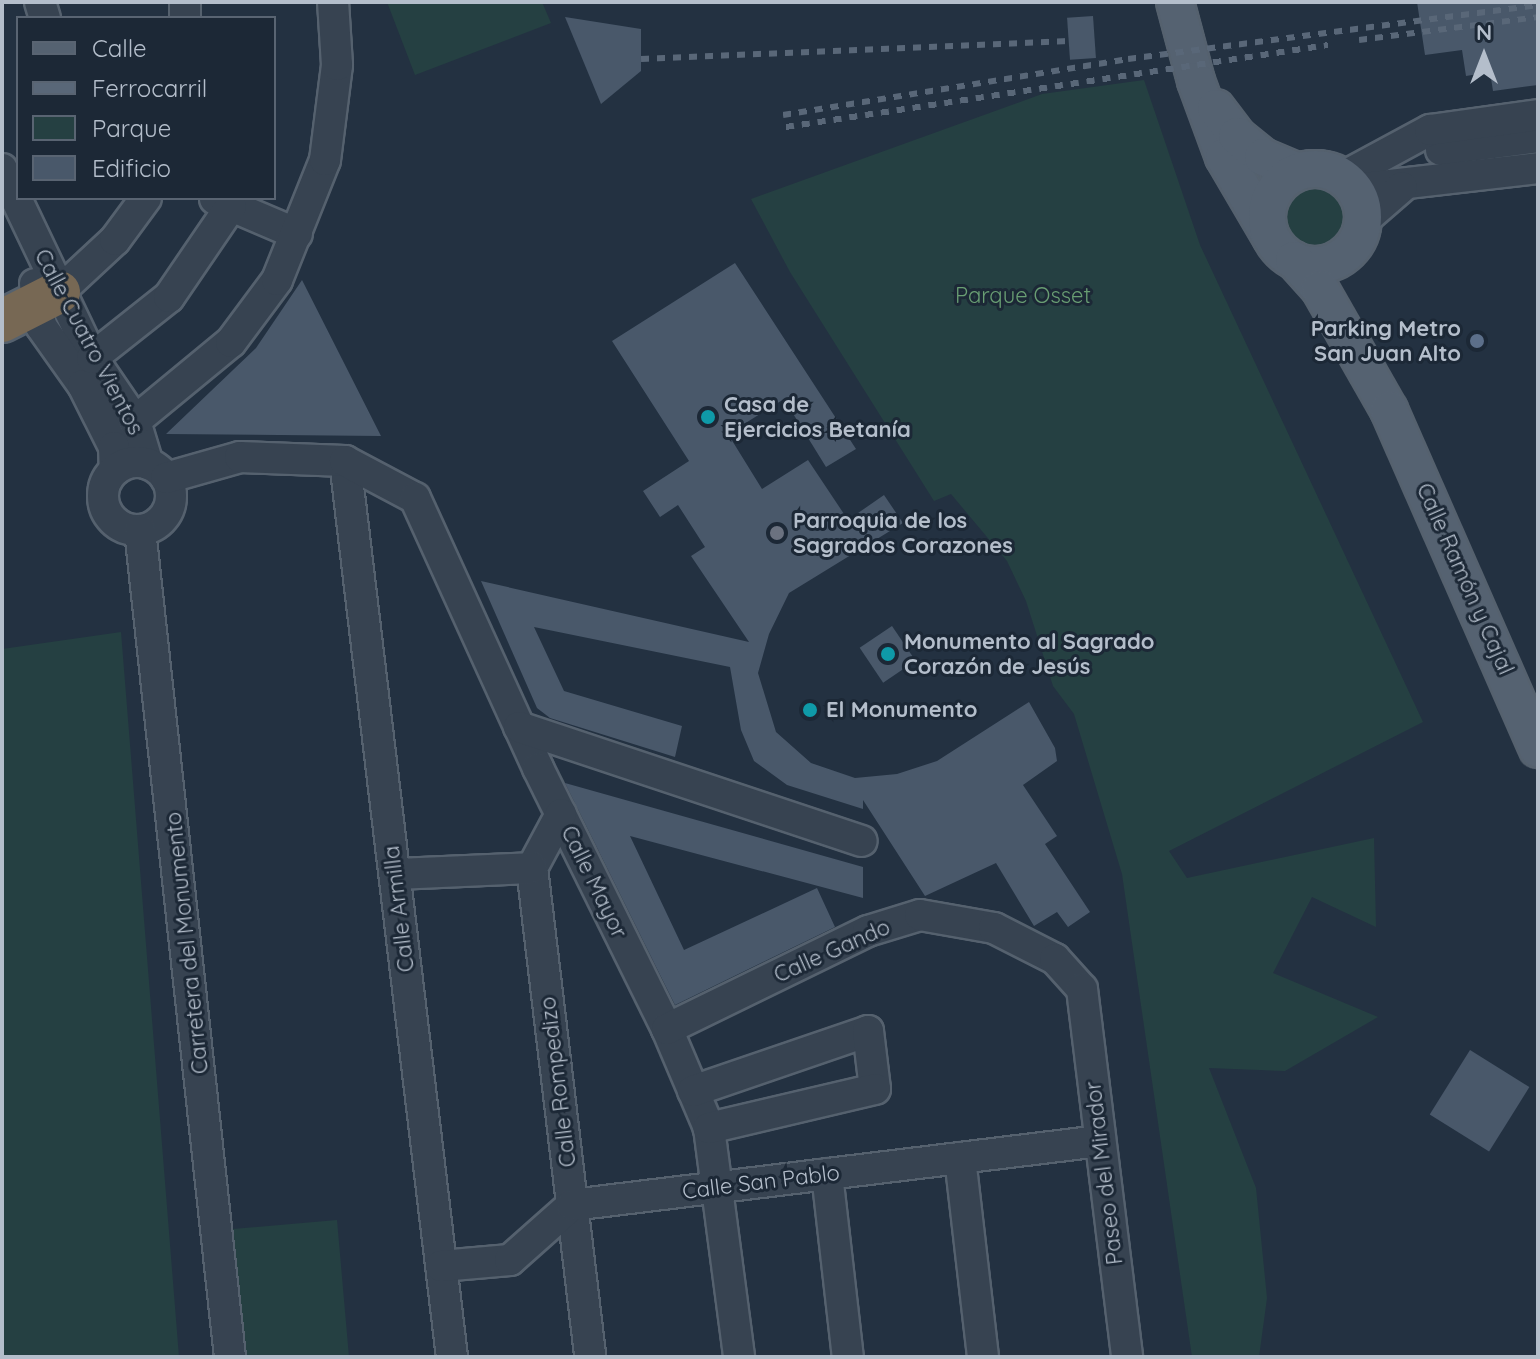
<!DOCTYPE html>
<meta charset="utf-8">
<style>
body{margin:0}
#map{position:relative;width:1540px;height:1359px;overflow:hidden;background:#233141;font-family:Quicksand,sans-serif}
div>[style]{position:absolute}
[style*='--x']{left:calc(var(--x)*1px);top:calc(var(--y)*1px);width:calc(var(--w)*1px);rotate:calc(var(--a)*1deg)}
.green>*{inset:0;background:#254042;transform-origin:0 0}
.round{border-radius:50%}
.building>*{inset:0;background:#49586a;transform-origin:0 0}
.roads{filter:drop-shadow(2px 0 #55616e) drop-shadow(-2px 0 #55616e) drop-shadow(0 2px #55616e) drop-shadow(0 -2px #55616e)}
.minor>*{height:30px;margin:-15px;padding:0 15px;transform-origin:15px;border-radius:15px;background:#374351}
.minor>.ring{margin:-15px;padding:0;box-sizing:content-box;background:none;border:30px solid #374351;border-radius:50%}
.major>*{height:36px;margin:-18px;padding:0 18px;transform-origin:18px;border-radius:18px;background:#556271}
.major>.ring{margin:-18px;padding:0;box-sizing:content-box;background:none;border:36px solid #556271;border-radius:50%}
.highway>*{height:42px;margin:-21px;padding:0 21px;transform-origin:21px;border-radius:21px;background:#776854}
.rail>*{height:6px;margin-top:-3px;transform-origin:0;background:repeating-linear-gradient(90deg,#596778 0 8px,transparent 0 16px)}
.dots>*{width:22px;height:22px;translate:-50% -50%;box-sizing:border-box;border:4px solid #1c2836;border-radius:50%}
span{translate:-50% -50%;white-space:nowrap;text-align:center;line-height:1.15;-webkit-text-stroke:6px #1c2836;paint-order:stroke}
.park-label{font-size:22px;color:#699e73}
.poi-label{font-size:22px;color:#b4becb;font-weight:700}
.right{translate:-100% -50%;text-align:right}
.left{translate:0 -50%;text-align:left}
.street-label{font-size:22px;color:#b4becb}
.frame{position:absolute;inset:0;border:4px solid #b4becb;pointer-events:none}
.legend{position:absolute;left:16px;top:16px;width:260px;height:184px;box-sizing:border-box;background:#1c2836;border:2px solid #596472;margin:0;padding:10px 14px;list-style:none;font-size:24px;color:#b4becb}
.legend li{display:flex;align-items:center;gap:16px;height:40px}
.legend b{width:40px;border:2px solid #596472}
.north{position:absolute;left:1444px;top:16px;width:80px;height:80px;-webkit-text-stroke:6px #1c2836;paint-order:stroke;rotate:0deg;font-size:22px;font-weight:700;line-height:32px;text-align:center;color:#b4becb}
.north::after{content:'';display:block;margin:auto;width:28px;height:36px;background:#b4becb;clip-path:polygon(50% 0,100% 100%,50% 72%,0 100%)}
</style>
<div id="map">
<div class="green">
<i style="clip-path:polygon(387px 2px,542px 2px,551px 23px,415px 75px)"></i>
<i style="clip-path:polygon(1144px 80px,1200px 245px,1423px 722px,1169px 851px,1187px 878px,1374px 838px,1376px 927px,1312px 897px,1273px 973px,1378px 1017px,1285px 1071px,1209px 1068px,1256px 1188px,1267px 1298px,1259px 1357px,1192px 1357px,1122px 874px,1074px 714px,1053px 686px,1026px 601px,1007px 561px,951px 494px,934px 501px,790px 272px,751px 199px,1042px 94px)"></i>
<i class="round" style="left:1278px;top:181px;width:74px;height:74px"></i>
<i style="clip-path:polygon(121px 632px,179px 1357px,2px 1357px,2px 649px)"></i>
<i style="left:337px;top:1220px;width:138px;height:119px;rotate:85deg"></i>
</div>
<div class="building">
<i style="clip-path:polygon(1417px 2px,1538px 2px,1538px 85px,1493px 91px,1490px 72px,1466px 76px,1462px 50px,1425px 55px)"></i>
<i style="left:1093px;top:16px;width:42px;height:26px;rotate:86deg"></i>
<i style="clip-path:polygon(565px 17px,641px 29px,641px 71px,601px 104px)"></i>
<i style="clip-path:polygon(735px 263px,856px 449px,826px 467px,784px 399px,728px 434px,762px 489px,808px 460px,848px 520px,884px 495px,903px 523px,789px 593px,769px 634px,758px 673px,776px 732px,811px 763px,855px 778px,897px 774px,937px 761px,1029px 702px,1055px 748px,1057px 761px,1023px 785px,1057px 836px,1045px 844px,1090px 912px,1068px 927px,1057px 912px,1034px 926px,996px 863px,925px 896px,863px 800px,863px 809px,787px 785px,754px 761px,741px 730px,730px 667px,534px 627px,564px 691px,682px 726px,675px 757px,550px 718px,537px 708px,481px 581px,749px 642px,691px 556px,705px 547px,678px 505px,660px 517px,643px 491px,689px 461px,612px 341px)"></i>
<i style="clip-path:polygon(302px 280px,381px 436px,166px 434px,256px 348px)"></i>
<i style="left:892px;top:626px;width:42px;height:39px;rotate:56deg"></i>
<i style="clip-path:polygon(565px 783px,863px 867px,863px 898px,630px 836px,684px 950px,817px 888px,835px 927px,675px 1005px)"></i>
<i style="left:1470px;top:1050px;width:70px;height:76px;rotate:32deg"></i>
</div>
<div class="roads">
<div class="minor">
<i style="--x:40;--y:2;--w:17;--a:73"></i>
<i style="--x:185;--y:2;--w:16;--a:90"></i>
<i style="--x:1441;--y:150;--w:98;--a:-7.6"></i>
<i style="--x:2;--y:169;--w:209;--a:64.5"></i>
<i style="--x:92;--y:358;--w:76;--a:55.7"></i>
<i style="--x:135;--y:421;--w:45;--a:73.2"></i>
<i style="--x:1343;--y:177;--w:99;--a:-28.4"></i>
<i style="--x:1430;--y:130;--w:109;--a:-7.9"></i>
<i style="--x:1355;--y:189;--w:184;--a:-6.5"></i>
<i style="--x:215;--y:199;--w:89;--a:23.1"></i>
<i style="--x:1364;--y:220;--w:50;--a:-41"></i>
<i style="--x:35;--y:284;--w:42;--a:81.9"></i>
<i style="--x:41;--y:326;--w:72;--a:54.6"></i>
<i style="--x:83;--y:385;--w:69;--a:63.4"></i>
<i style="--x:114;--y:447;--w:23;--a:88"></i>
<i style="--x:59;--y:292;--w:76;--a:-42.9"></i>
<i style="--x:115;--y:240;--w:52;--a:-53.6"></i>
<i style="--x:92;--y:358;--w:98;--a:-38.4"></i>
<i style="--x:169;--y:297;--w:110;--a:-55.7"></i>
<i style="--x:135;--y:421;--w:124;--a:-39.5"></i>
<i style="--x:231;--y:342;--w:77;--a:-53.4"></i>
<i style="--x:277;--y:280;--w:129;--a:-68.2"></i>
<i style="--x:325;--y:160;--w:96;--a:-82.8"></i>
<i style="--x:337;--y:65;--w:63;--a:-93.6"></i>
<i style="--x:345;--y:461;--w:902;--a:83.19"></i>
<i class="ring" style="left:103px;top:462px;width:38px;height:38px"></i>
<i style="--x:166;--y:478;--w:77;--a:-15.8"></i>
<i style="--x:240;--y:457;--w:105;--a:2.2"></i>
<i style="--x:345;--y:461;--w:79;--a:27.9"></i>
<i style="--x:415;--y:498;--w:297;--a:65.5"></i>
<i style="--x:538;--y:768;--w:291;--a:63.7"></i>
<i style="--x:667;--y:1029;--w:108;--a:67"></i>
<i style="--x:709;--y:1128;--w:231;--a:82.5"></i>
<i style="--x:140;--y:530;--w:832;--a:83.79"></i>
<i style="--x:519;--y:727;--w:361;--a:18.4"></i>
<i style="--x:561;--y:814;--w:61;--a:118.2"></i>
<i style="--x:532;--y:868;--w:492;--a:83.2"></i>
<i style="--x:395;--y:874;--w:137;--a:-2.5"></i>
<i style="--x:667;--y:1029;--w:224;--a:-26"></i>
<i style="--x:868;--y:931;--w:54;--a:-17.1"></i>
<i style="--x:920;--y:915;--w:75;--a:10"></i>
<i style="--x:994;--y:928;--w:68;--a:26.9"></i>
<i style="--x:1055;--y:959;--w:40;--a:48"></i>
<i style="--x:1082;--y:989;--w:371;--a:83"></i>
<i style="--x:693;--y:1091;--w:185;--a:-18.9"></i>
<i style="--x:868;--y:1031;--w:58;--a:83.1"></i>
<i style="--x:875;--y:1089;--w:171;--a:166.8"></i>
<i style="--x:960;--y:1158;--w:200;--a:83.4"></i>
<i style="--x:827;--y:1174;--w:184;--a:83.5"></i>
<i style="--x:441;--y:1266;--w:69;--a:-5"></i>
<i style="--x:510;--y:1260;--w:83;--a:-41.6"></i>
<i style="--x:572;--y:1205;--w:532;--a:-6.91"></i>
</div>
<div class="major">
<i style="--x:1175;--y:2;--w:82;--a:75.1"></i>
<i style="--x:1196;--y:81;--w:81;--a:69.8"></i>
<i style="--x:1224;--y:157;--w:93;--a:59.6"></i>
<i style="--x:1216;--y:108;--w:35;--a:53"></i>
<i style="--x:1237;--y:136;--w:33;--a:39"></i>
<i style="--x:1263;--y:157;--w:38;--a:23"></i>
<i class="ring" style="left:1267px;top:169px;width:60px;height:60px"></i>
<i style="--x:1294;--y:260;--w:39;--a:48"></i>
<i style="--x:1320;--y:289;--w:139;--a:60.3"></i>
<i style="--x:1389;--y:410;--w:370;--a:66.3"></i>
</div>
<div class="highway">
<i style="--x:2;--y:321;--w:64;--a:-27"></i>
</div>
</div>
<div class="rail">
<i style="--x:1359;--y:40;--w:180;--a:-7.3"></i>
<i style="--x:641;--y:59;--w:428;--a:-2.4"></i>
<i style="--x:783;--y:115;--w:350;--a:-9.2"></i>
<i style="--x:1128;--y:59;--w:414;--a:-7.5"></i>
<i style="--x:786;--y:127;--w:548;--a:-8.6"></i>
</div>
<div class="dots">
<i style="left:1477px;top:341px;background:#5c6f8a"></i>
<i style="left:708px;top:417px;background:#0f9aa8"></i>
<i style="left:777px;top:533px;background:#6b7280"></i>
<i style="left:888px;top:654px;background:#0f9aa8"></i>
<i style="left:810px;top:710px;background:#0f9aa8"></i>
</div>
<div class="park-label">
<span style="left:1023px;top:296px">Parque Osset</span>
</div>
<div class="poi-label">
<span class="right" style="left:1461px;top:341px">Parking Metro<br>San Juan Alto</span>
<span class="left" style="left:724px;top:417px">Casa de<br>Ejercicios Betanía</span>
<span class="left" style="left:793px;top:533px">Parroquia de los<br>Sagrados Corazones</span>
<span class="left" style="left:904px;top:654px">Monumento al Sagrado<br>Corazón de Jesús</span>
<span class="left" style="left:826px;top:710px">El Monumento</span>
</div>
<div class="street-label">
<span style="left:89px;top:342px;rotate:62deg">Calle Cuatro Vientos</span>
<span style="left:1465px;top:579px;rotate:66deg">Calle Ramón y Cajal</span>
<span style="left:594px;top:882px;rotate:64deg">Calle Mayor</span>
<span style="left:399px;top:909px;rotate:-97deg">Calle Armilla</span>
<span style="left:187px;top:943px;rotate:-96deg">Carretera del Monumento</span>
<span style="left:832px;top:951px;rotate:-24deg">Calle Gando</span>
<span style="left:558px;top:1082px;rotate:-97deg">Calle Rompedizo</span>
<span style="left:1104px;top:1173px;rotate:-97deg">Paseo del Mirador</span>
<span style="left:761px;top:1182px;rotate:-7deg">Calle San Pablo</span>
</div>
<div class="frame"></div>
<ul class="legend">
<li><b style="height:10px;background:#556271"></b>Calle</li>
<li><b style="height:10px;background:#596778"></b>Ferrocarril</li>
<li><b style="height:22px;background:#254042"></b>Parque</li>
<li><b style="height:22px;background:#49586a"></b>Edificio</li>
</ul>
<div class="north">N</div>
</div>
